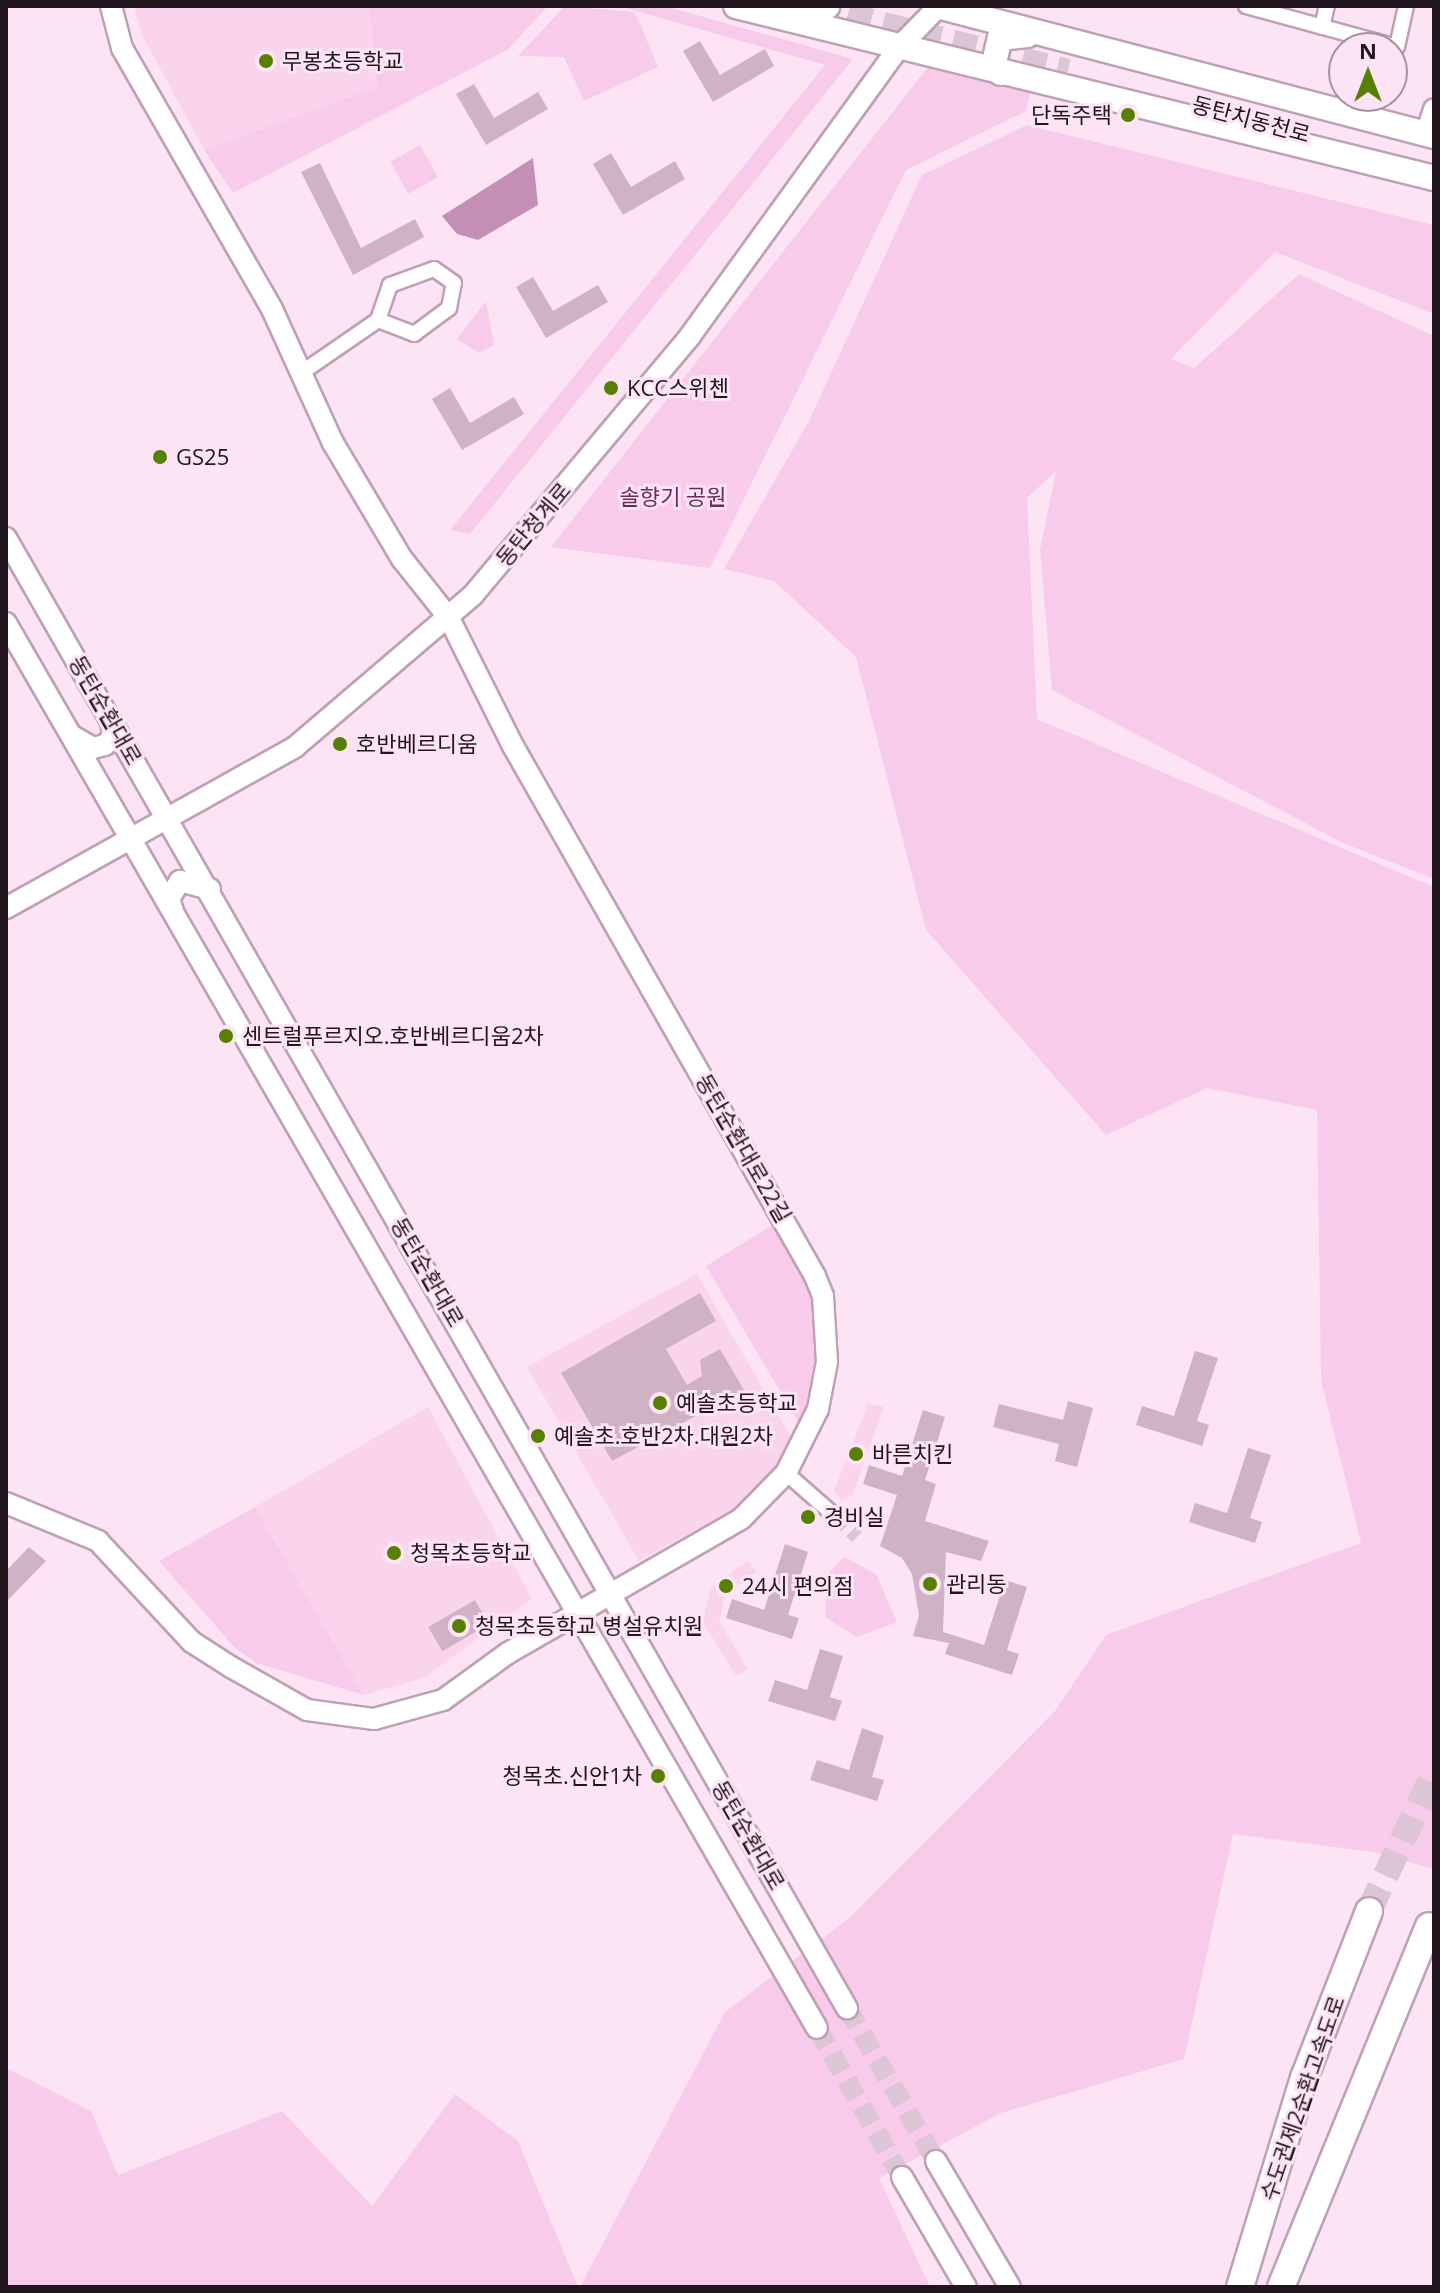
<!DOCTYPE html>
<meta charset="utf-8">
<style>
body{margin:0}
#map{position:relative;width:1440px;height:2293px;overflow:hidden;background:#fde4f5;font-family:"Open Sans","Noto Sans KR",sans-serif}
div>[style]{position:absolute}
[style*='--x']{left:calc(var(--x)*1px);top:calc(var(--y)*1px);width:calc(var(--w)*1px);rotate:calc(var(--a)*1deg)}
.built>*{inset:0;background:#fad4ed}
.green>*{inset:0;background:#f9cbea;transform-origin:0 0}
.water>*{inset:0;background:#c48fb4}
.building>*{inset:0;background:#d0b2c6;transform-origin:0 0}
.street-tunnel>*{height:14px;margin-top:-7px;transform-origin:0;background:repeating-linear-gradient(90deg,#dcc5d5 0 14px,transparent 0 21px)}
.secondary-tunnel>*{height:20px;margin-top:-10px;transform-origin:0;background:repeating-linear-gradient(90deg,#dcc5d5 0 20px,transparent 0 30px)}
.primary-tunnel>*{height:24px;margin-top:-12px;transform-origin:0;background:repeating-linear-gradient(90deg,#dcc5d5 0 24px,transparent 0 36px)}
.highway-tunnel>*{height:26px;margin-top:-13px;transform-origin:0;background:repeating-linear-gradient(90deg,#dcc5d5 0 26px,transparent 0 39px)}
.roads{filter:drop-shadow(2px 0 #bea1b4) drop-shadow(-2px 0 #bea1b4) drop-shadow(0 2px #bea1b4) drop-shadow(0 -2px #bea1b4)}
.street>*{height:14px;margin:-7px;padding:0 7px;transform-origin:7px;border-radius:7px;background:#fff}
.secondary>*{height:20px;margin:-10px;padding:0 10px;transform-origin:10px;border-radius:10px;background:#fff}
.primary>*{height:24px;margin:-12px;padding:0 12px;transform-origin:12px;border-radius:12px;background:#fff}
.highway>*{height:26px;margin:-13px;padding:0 13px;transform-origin:13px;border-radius:13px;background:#fff}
.dots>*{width:22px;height:22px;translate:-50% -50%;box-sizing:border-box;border:4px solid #fde4f5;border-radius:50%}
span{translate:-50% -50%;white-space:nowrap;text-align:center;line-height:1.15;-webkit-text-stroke:6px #fde4f5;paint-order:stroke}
.poi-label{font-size:22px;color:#21161d}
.left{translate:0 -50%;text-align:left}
.right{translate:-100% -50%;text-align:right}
.street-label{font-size:22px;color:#21161d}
.park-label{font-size:22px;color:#6c2b5c}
.frame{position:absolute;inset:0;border:8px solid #21161d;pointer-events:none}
.north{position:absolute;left:1328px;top:32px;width:80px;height:80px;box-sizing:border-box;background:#fde4f5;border:2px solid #a5929f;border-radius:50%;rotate:0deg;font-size:22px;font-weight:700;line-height:32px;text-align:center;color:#21161d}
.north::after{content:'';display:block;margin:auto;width:28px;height:36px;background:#577f00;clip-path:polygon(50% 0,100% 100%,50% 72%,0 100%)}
</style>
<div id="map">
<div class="built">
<i style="clip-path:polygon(134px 6px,369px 6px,377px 87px,204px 150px,142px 35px)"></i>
<i style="clip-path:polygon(697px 1274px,792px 1439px,779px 1467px,730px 1511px,639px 1561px,527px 1367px)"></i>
<i style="clip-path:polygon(868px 1403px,884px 1407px,853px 1494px,842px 1501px,834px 1491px)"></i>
<i style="clip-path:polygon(428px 1407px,532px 1599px,424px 1678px,364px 1695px,255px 1507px)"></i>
<i style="clip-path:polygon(748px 1561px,757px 1572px,726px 1594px,719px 1621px,748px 1669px,736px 1676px,703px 1622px,711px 1587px)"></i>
</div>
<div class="green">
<i style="clip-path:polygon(369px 6px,548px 6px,507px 50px,233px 193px,204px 150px,377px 87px)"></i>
<i style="clip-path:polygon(565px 6px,635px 12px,658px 67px,584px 101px,564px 57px,518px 56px)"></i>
<i style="clip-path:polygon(619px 6px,665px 6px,853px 59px,470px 534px,450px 530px,825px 65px)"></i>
<i style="clip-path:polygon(928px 67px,1032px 86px,1026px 111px,906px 170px,710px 568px,551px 547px)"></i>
<i style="clip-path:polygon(1027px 125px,1434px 225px,1434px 314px,1275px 252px,1171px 359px,1194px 368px,1299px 274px,1434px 336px,1434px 879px,1343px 843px,1052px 690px,1040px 550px,1056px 471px,1027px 498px,1037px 719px,1434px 887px,1434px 1869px,1374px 1852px,1233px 1834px,1184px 2059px,1001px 2113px,879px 2178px,930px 2287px,580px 2287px,725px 2012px,848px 1919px,1055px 1711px,1106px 1635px,1361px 1543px,1321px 1380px,1317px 1110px,1207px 1088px,1106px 1135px,926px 930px,856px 657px,774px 581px,724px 569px,809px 421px,922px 175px)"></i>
<i style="left:420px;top:145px;width:37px;height:34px;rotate:61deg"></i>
<i style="clip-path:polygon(486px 301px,494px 345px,479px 353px,457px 339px)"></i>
<i style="clip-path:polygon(779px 1221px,813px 1281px,823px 1361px,804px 1432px,706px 1266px)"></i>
<i style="clip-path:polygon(255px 1507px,364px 1695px,256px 1663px,234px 1647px,159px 1561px)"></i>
<i style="clip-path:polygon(844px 1557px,876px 1574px,897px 1622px,857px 1637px,825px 1617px,827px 1575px)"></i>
<i style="clip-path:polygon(6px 2068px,91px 2111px,118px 2175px,282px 2111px,372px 2206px,455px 2094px,518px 2141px,578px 2287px,6px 2287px)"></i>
</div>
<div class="water">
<i style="clip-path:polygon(533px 158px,538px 205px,478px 240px,457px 234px,442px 216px)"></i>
</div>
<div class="building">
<i style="clip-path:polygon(700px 41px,720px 75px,765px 49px,774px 66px,713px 102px,683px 51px)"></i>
<i style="clip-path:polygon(474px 84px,494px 118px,538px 92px,548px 109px,486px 145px,456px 94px)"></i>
<i style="clip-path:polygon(611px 153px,631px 187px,675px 161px,685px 179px,623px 215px,593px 164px)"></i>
<i style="clip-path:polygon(320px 163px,361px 248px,415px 219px,424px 237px,353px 275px,301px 172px)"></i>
<i style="clip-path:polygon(533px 277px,553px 311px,598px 285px,608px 302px,546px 338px,516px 287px)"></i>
<i style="clip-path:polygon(450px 388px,470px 423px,514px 397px,524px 414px,462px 450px,432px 399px)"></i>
<i style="clip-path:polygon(700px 1293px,716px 1321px,666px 1349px,687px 1385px,702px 1376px,700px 1360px,720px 1349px,744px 1390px,612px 1461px,561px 1373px)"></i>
<i style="clip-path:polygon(1195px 1351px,1218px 1358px,1197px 1421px,1209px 1425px,1202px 1446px,1136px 1425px,1142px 1406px,1174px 1416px)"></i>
<i style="clip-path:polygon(1068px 1401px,1093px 1408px,1077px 1467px,1055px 1461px,1059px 1444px,993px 1427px,999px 1404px,1063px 1420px)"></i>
<i style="clip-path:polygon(923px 1410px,945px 1417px,925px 1480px,936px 1484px,925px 1521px,989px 1541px,981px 1561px,946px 1552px,943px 1632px,984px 1645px,1005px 1580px,1027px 1587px,1007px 1650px,1019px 1654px,1012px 1675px,945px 1654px,949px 1643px,913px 1636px,919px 1615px,912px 1574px,902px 1558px,880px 1546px,897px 1495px,863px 1484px,869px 1465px,902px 1476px)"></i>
<i style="clip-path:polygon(1248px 1448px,1271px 1455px,1250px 1518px,1262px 1522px,1255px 1543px,1189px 1522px,1195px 1503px,1227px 1513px)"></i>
<i style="clip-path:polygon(785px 1544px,808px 1552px,788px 1615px,799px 1618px,792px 1639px,726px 1618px,732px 1599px,764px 1610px)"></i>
<i style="clip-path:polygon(29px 1547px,46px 1561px,6px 1602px,6px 1571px)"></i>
<i style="left:475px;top:1600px;width:28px;height:54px;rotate:60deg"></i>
<i style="clip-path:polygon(820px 1649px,843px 1656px,830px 1697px,842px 1701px,835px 1721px,768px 1701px,775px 1680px,807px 1690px)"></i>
<i style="clip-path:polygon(862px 1728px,884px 1736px,872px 1777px,884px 1780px,877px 1801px,810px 1780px,817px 1760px,849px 1770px)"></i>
</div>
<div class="street-tunnel">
<i style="--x:836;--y:1517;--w:29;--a:44"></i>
</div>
<div class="secondary-tunnel">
<i style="--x:847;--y:2008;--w:177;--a:59.8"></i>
<i style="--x:817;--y:2028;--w:172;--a:60.3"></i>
</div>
<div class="primary-tunnel">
<i style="--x:813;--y:6;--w:263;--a:14.3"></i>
</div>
<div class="highway-tunnel">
<i style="--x:1369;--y:1911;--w:153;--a:-64.8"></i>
</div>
<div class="roads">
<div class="street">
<i style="--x:1246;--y:6;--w:156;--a:15.2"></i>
<i style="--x:1397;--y:47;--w:42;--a:-77.6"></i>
<i style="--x:1322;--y:27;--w:22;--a:-77"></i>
<i style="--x:304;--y:371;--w:90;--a:-34.6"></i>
<i style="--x:378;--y:320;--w:39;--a:21"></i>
<i style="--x:414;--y:334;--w:44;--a:-36.6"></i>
<i style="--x:449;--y:308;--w:25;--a:-79"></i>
<i style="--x:454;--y:283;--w:24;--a:-145"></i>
<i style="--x:434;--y:269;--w:47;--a:160"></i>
<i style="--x:390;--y:285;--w:37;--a:109"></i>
<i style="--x:786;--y:1473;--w:67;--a:41.3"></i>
</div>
<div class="secondary">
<i style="--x:1426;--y:134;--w:26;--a:-72"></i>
<i style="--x:6;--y:538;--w:1694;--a:60.23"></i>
<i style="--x:6;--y:623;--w:1622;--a:60.01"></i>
<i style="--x:74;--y:737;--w:22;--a:30"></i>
<i style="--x:93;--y:748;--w:12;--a:-14"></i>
<i style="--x:105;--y:745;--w:11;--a:-45"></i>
<i style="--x:113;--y:737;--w:17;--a:-97"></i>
<i style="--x:6;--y:908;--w:331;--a:-29.1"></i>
<i style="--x:295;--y:747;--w:234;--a:-40.5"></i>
<i style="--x:473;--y:595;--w:338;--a:-50"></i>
<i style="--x:690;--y:336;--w:358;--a:-54.1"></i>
<i style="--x:900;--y:46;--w:56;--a:-45.7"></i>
<i style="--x:173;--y:911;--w:13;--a:-108"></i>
<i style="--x:169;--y:899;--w:21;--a:-59"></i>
<i style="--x:180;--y:881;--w:31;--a:15"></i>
<i style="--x:6;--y:1503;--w:100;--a:22.4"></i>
<i style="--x:98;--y:1541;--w:138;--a:47.1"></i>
<i style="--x:192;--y:1642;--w:46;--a:32.7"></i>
<i style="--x:231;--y:1667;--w:87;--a:29.5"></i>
<i style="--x:307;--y:1710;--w:68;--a:7.7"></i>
<i style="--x:374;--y:1719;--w:72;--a:-15.4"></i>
<i style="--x:443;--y:1700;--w:80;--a:-35.9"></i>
<i style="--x:508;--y:1653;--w:269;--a:-29.9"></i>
<i style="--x:741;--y:1519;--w:64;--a:-45.6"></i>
<i style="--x:786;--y:1473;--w:72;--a:-63.4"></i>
<i style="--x:818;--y:1409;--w:48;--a:-79.2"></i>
<i style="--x:827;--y:1362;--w:66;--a:-93.5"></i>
<i style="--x:823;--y:1296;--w:22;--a:-112"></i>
<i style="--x:815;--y:1276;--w:610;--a:-119.67"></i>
<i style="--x:513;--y:746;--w:143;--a:-116.6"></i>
<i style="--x:449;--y:618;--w:75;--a:-128.5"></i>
<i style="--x:402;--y:559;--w:135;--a:-120.7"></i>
<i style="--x:333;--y:443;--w:147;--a:-114.5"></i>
<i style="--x:272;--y:309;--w:301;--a:-119.9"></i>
<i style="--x:122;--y:48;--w:43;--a:-104.7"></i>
<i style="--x:936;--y:2161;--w:146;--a:59.6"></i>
<i style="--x:902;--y:2177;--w:127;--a:59.8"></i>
</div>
<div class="primary">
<i style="--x:736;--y:6;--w:719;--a:13.84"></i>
<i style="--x:937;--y:6;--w:514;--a:14.66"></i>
<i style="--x:792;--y:17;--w:37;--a:-17"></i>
<i style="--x:1001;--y:73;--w:12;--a:-125"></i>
<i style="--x:994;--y:63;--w:26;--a:-77"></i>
<i style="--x:1000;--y:38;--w:27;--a:-6"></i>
</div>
<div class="highway">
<i style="--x:1240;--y:2287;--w:219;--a:-73"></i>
<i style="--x:1304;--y:2078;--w:179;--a:-68.7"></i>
<i style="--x:1281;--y:2287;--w:390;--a:-67.7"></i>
</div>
</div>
<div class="dots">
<i style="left:266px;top:61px;background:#577f00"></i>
<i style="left:1128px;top:115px;background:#577f00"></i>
<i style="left:611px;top:388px;background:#577f00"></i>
<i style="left:160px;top:457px;background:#577f00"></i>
<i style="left:340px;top:744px;background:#577f00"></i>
<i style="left:226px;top:1036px;background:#577f00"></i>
<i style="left:660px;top:1403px;background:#577f00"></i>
<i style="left:538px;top:1436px;background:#577f00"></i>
<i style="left:856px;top:1454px;background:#577f00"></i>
<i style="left:808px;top:1517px;background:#577f00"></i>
<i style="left:394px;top:1553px;background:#577f00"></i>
<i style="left:930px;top:1584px;background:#577f00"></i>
<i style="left:726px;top:1586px;background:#577f00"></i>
<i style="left:459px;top:1626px;background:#577f00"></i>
<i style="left:658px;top:1776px;background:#577f00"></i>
</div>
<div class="poi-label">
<span class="left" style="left:282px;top:61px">무봉초등학교</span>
<span class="right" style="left:1112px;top:115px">단독주택</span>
<span class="left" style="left:627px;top:388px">KCC스위첸</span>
<span class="left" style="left:176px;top:457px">GS25</span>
<span class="left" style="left:356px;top:744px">호반베르디움</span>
<span class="left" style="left:242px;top:1036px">센트럴푸르지오.호반베르디움2차</span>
<span class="left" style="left:676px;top:1403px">예솔초등학교</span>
<span class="left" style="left:554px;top:1436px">예솔초.호반2차.대원2차</span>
<span class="left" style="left:872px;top:1454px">바른치킨</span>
<span class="left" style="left:824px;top:1517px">경비실</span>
<span class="left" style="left:410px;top:1553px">청목초등학교</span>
<span class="left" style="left:946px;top:1584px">관리동</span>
<span class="left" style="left:742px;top:1586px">24시 편의점</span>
<span class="left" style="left:475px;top:1626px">청목초등학교 병설유치원</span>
<span class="right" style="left:642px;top:1776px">청목초.신안1차</span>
</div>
<div class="street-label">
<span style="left:1251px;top:119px;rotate:15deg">동탄치동천로</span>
<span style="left:533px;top:524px;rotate:-50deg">동탄청계로</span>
<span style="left:106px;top:710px;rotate:60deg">동탄순환대로</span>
<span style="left:744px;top:1148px;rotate:60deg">동탄순환대로22길</span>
<span style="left:428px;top:1272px;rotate:60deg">동탄순환대로</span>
<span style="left:749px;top:1835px;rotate:60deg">동탄순환대로</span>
<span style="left:1302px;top:2098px;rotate:-71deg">수도권제2순환고속도로</span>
</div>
<div class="park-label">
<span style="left:673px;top:497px">솔향기 공원</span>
</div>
<div class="frame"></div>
<div class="north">N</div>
</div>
